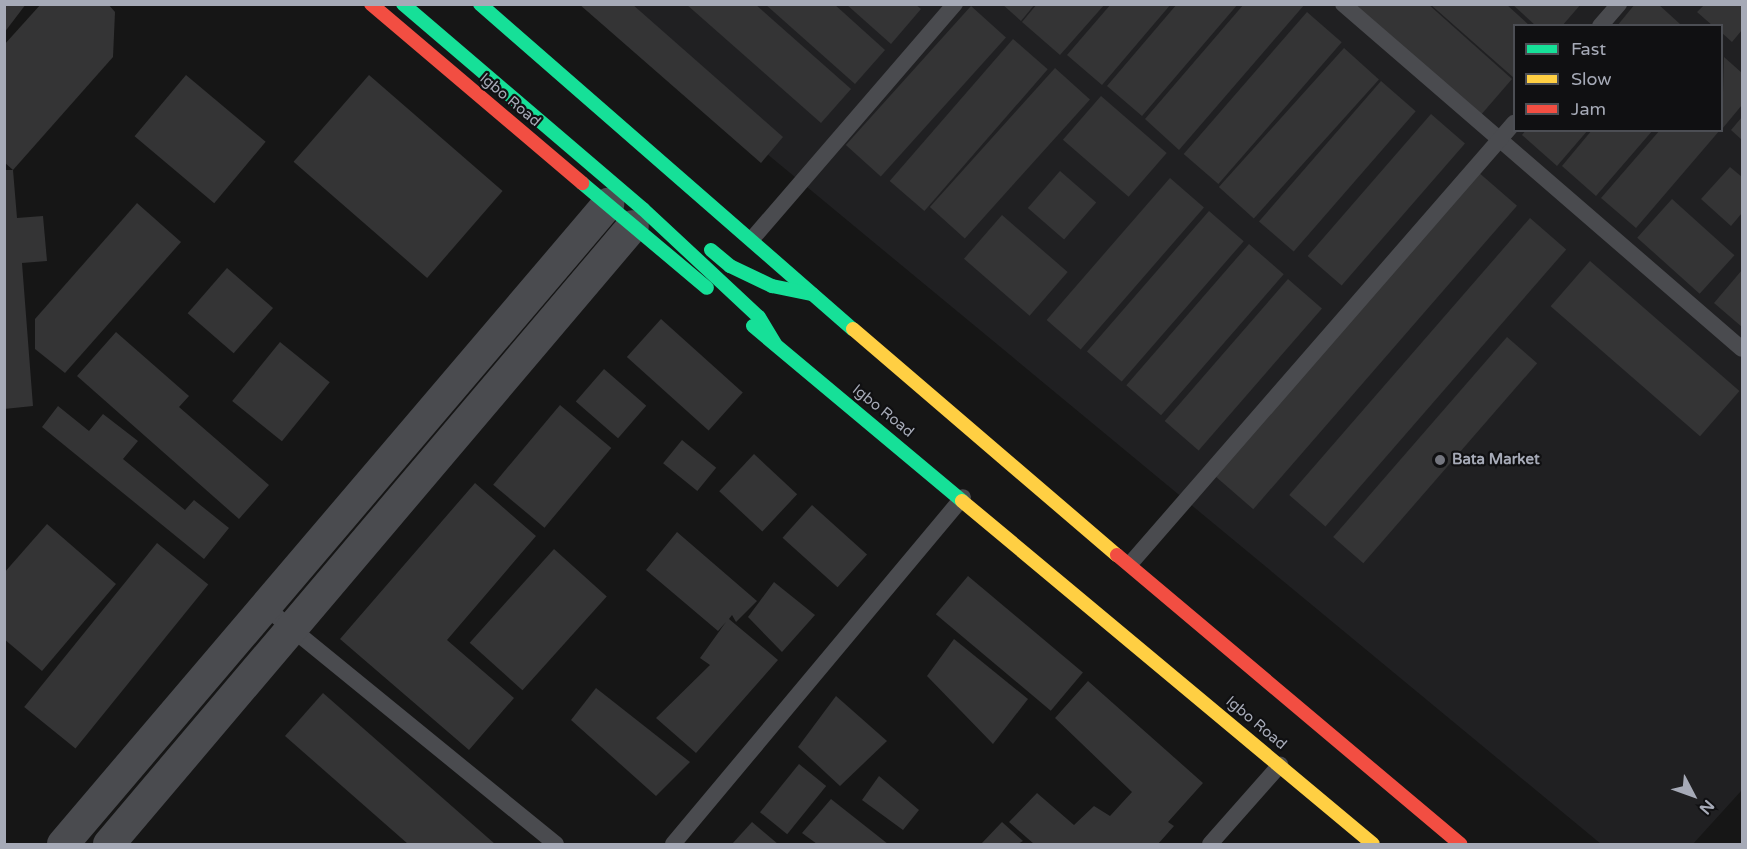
<!DOCTYPE html>
<style>
body{margin:0}
#map{position:relative;width:1747px;height:849px;overflow:hidden;background:#161616;font-family:"Varela Round",sans-serif}
div>[style]{position:absolute}
[style*='--x']{left:calc(var(--x)*1px);top:calc(var(--y)*1px);width:calc(var(--w)*1px);rotate:calc(var(--a)*1deg)}
.built>*{inset:0;background:#202022}
.building>*{inset:0;background:#343435;transform-origin:0 0}
.lane>*{height:16px;margin:-8px;padding:0 8px;transform-origin:8px;border-radius:8px;background:#4a4b4f}
.street>*{height:32px;margin:-16px;padding:0 16px;transform-origin:16px;border-radius:16px;background:#4a4b4f}
.fast>*{height:14px;margin:-7px;padding:0 7px;transform-origin:7px;border-radius:7px;background:#16e098}
.slow>*{height:14px;margin:-7px;padding:0 7px;transform-origin:7px;border-radius:7px;background:#ffcf43}
.jam>*{height:14px;margin:-7px;padding:0 7px;transform-origin:7px;border-radius:7px;background:#f24e42}
.dots>*{width:16px;height:16px;translate:-50% -50%;box-sizing:border-box;border:3px solid #101012;border-radius:50%}
span{translate:-50% -50%;white-space:nowrap;text-align:center;line-height:1.15;-webkit-text-stroke:4.5px #101012;paint-order:stroke}
.street-label{font-size:15px;color:#a6aab7}
.poi-label{font-size:15px;color:#a6aab7;font-weight:700}
.left{translate:0 -50%;text-align:left}
.frame{position:absolute;inset:0;border:6px solid #a6aab7;pointer-events:none}
.legend{position:absolute;left:1513px;top:24px;width:210px;height:108px;box-sizing:border-box;background:#101012;border:2px solid #4c4e54;margin:0;padding:8px 10px;list-style:none;font-size:18px;color:#a6aab7}
.legend li{display:flex;align-items:center;gap:12px;height:30px}
.legend b{width:30px;border:2px solid #4c4e54}
.north{position:absolute;left:1663px;top:765px;width:60px;height:60px;-webkit-text-stroke:4px #101012;paint-order:stroke;rotate:131deg;font-size:16px;font-weight:700;line-height:24px;text-align:center;color:#a6aab7}
.north::after{content:'';display:block;margin:auto;width:21px;height:27px;background:#a6aab7;clip-path:polygon(50% 0,100% 100%,50% 72%,0 100%)}
</style>
<div id="map">
<div class="built">
<i style="clip-path:polygon(evenodd,587px 5px,1742px 5px,1742px 790px,1693px 844px,1601px 844px,587px 5px,1514px 26px,1722px 26px,1722px 130px,1514px 130px,1514px 26px)"></i>
</div>
<div class="building">
<i style="clip-path:polygon(4px 4px,26px 4px,4px 33px)"></i>
<i style="clip-path:polygon(41px 4px,108px 4px,115px 12px,113px 57px,13px 170px,4px 162px,4px 45px)"></i>
<i style="clip-path:polygon(579px 4px,632px 4px,783px 137px,761px 163px)"></i>
<i style="clip-path:polygon(686px 4px,755px 4px,851px 89px,821px 123px)"></i>
<i style="clip-path:polygon(765px 4px,834px 4px,885px 50px,855px 84px)"></i>
<i style="clip-path:polygon(846px 4px,915px 4px,921px 9px,891px 44px)"></i>
<i style="clip-path:polygon(1002px 4px,1035px 4px,1021px 21px)"></i>
<i style="clip-path:polygon(1037px 4px,1105px 4px,1060px 55px,1022px 22px)"></i>
<i style="clip-path:polygon(1111px 4px,1171px 4px,1102px 85px,1067px 55px)"></i>
<i style="clip-path:polygon(1177px 4px,1238px 4px,1142px 116px,1107px 86px)"></i>
<i style="clip-path:polygon(1244px 4px,1305px 4px,1179px 150px,1145px 119px)"></i>
<i style="clip-path:polygon(1352px 4px,1428px 4px,1512px 79px,1480px 116px)"></i>
<i style="clip-path:polygon(1430px 4px,1506px 4px,1530px 26px,1514px 26px,1514px 78px)"></i>
<i style="clip-path:polygon(1512px 4px,1581px 4px,1562px 26px,1536px 26px)"></i>
<i style="clip-path:polygon(1635px 4px,1658px 4px,1680px 24px,1617px 26px)"></i>
<i style="clip-path:polygon(1704px 5px,1742px 5px,1742px 30px,1732px 42px,1722px 33px,1722px 26px,1713px 26px,1697px 12px)"></i>
<i style="left:971px;top:6px;width:47px;height:187px;rotate:42deg"></i>
<i style="left:1307px;top:12px;width:46px;height:188px;rotate:41deg"></i>
<i style="left:1013px;top:39px;width:46px;height:188px;rotate:41deg"></i>
<i style="left:1344px;top:48px;width:47px;height:187px;rotate:42deg"></i>
<i style="clip-path:polygon(1724px 57px,1742px 73px,1742px 105px,1722px 129px)"></i>
<i style="left:1055px;top:68px;width:47px;height:187px;rotate:42deg"></i>
<i style="left:186px;top:75px;width:104px;height:80px;rotate:40deg"></i>
<i style="left:369px;top:75px;width:177px;height:115px;rotate:41deg"></i>
<i style="left:1381px;top:81px;width:46px;height:186px;rotate:41deg"></i>
<i style="left:1101px;top:96px;width:87px;height:58px;rotate:41deg"></i>
<i style="left:1431px;top:114px;width:45px;height:188px;rotate:41deg"></i>
<i style="clip-path:polygon(1742px 117px,1742px 140px,1731px 130px)"></i>
<i style="clip-path:polygon(1526px 130px,1588px 130px,1557px 166px,1522px 135px)"></i>
<i style="clip-path:polygon(1592px 130px,1653px 130px,1596px 196px,1562px 166px)"></i>
<i style="clip-path:polygon(1660px 130px,1720px 130px,1636px 228px,1601px 198px)"></i>
<i style="clip-path:polygon(1730px 167px,1742px 177px,1742px 213px,1731px 226px,1701px 199px)"></i>
<i style="clip-path:polygon(4px 170px,13px 170px,17px 218px,43px 216px,47px 261px,22px 263px,33px 406px,4px 409px)"></i>
<i style="left:1060px;top:171px;width:48px;height:49px;rotate:41deg"></i>
<i style="left:1477px;top:171px;width:53px;height:402px;rotate:41deg"></i>
<i style="left:1170px;top:178px;width:45px;height:188px;rotate:41deg"></i>
<i style="left:1672px;top:199px;width:84px;height:52px;rotate:42deg"></i>
<i style="clip-path:polygon(137px 203px,181px 242px,65px 373px,35px 349px,35px 319px)"></i>
<i style="left:1209px;top:211px;width:46px;height:186px;rotate:41deg"></i>
<i style="left:1002px;top:215px;width:87px;height:58px;rotate:41deg"></i>
<i style="left:1530px;top:218px;width:48px;height:367px;rotate:41deg"></i>
<i style="left:1249px;top:244px;width:46px;height:187px;rotate:41deg"></i>
<i style="left:1590px;top:261px;width:198px;height:60px;rotate:41deg"></i>
<i style="left:227px;top:268px;width:61px;height:60px;rotate:41deg"></i>
<i style="clip-path:polygon(1742px 270px,1742px 327px,1714px 303px)"></i>
<i style="left:1288px;top:279px;width:45px;height:188px;rotate:41deg"></i>
<i style="left:661px;top:319px;width:110px;height:51px;rotate:42deg"></i>
<i style="clip-path:polygon(116px 332px,189px 396px,179px 407px,269px 485px,239px 519px,77px 376px)"></i>
<i style="left:1507px;top:337px;width:40px;height:265px;rotate:41deg"></i>
<i style="left:280px;top:342px;width:64px;height:76px;rotate:39deg"></i>
<i style="left:604px;top:369px;width:56px;height:43px;rotate:41deg"></i>
<i style="left:560px;top:405px;width:67px;height:104px;rotate:40deg"></i>
<i style="clip-path:polygon(58px 406px,89px 431px,103px 414px,138px 441px,123px 459px,185px 510px,194px 500px,229px 528px,204px 559px,42px 427px)"></i>
<i style="left:682px;top:440px;width:44px;height:30px;rotate:39deg"></i>
<i style="left:754px;top:454px;width:59px;height:51px;rotate:43deg"></i>
<i style="clip-path:polygon(475px 483px,536px 536px,447px 640px,514px 698px,469px 750px,340px 639px)"></i>
<i style="left:812px;top:505px;width:74px;height:44px;rotate:42deg"></i>
<i style="clip-path:polygon(47px 524px,116px 584px,42px 671px,4px 639px,4px 573px)"></i>
<i style="clip-path:polygon(677px 532px,757px 601px,736px 622px,732px 615px,729px 619px,778px 660px,696px 753px,656px 718px,710px 665px,700px 658px,726px 622px,718px 631px,646px 570px)"></i>
<i style="left:157px;top:543px;width:66px;height:211px;rotate:39deg"></i>
<i style="left:554px;top:549px;width:71px;height:126px;rotate:42deg"></i>
<i style="left:968px;top:576px;width:150px;height:50px;rotate:40deg"></i>
<i style="clip-path:polygon(774px 582px,815px 615px,782px 652px,748px 617px)"></i>
<i style="clip-path:polygon(954px 639px,1028px 699px,993px 744px,927px 676px)"></i>
<i style="clip-path:polygon(1088px 681px,1203px 783px,1168px 822px,1174px 826px,1158px 844px,1034px 844px,1009px 822px,1037px 793px,1074px 825px,1094px 806px,1110px 816px,1132px 792px,1055px 718px)"></i>
<i style="clip-path:polygon(596px 688px,690px 762px,656px 796px,571px 720px)"></i>
<i style="clip-path:polygon(323px 693px,495px 844px,408px 844px,285px 736px)"></i>
<i style="clip-path:polygon(836px 696px,887px 741px,840px 786px,798px 747px)"></i>
<i style="left:799px;top:764px;width:35px;height:62px;rotate:39deg"></i>
<i style="clip-path:polygon(879px 776px,919px 810px,903px 830px,862px 800px)"></i>
<i style="clip-path:polygon(831px 799px,888px 844px,817px 844px,802px 833px)"></i>
<i style="clip-path:polygon(752px 822px,778px 844px,732px 844px)"></i>
<i style="clip-path:polygon(1002px 822px,1023px 841px,1018px 844px,981px 844px)"></i>
</div>
<div class="lane">
<i style="--x:1343;--y:4;--w:527;--a:40.85"></i>
<i style="--x:1600;--y:26;--w:29;--a:-49"></i>
<i style="--x:752;--y:239;--w:311;--a:-49.2"></i>
<i style="--x:1130;--y:564;--w:585;--a:-48.95"></i>
<i style="--x:264;--y:606;--w:377;--a:39.2"></i>
<i style="--x:673;--y:844;--w:452;--a:-50.1"></i>
<i style="--x:1210;--y:844;--w:106;--a:-48.5"></i>
</div>
<div class="street">
<i style="--x:63;--y:844;--w:841;--a:-49.58"></i>
<i style="--x:109;--y:844;--w:810;--a:-49.71"></i>
</div>
<div class="fast">
<i style="--x:403;--y:4;--w:316;--a:40.5"></i>
<i style="--x:643;--y:209;--w:158;--a:43"></i>
<i style="--x:759;--y:317;--w:31;--a:59"></i>
<i style="--x:480;--y:4;--w:495;--a:41.1"></i>
<i style="--x:582;--y:183;--w:163;--a:40"></i>
<i style="--x:711;--y:250;--w:25;--a:40"></i>
<i style="--x:730;--y:266;--w:47;--a:25.5"></i>
<i style="--x:772;--y:286;--w:41;--a:11.3"></i>
<i style="--x:753;--y:326;--w:273;--a:39.9"></i>
</div>
<div class="slow">
<i style="--x:853;--y:329;--w:348;--a:40.6"></i>
<i style="--x:962;--y:501;--w:535;--a:39.85"></i>
</div>
<div class="jam">
<i style="--x:371;--y:4;--w:277;--a:40.3"></i>
<i style="--x:1117;--y:555;--w:449;--a:40.1"></i>
</div>
<div class="dots">
<i style="left:1440px;top:460px;background:#74767f"></i>
</div>
<div class="street-label">
<span style="left:510px;top:100px;rotate:40deg">Igbo Road</span>
<span style="left:883px;top:411px;rotate:39deg">Igbo Road</span>
<span style="left:1256px;top:723px;rotate:40deg">Igbo Road</span>
</div>
<div class="poi-label">
<span class="left" style="left:1452px;top:460px">Bata Market</span>
</div>
<div class="frame"></div>
<ul class="legend">
<li><b style="height:8px;background:#16e098"></b>Fast</li>
<li><b style="height:8px;background:#ffcf43"></b>Slow</li>
<li><b style="height:8px;background:#f24e42"></b>Jam</li>
</ul>
<div class="north">N</div>
</div>
